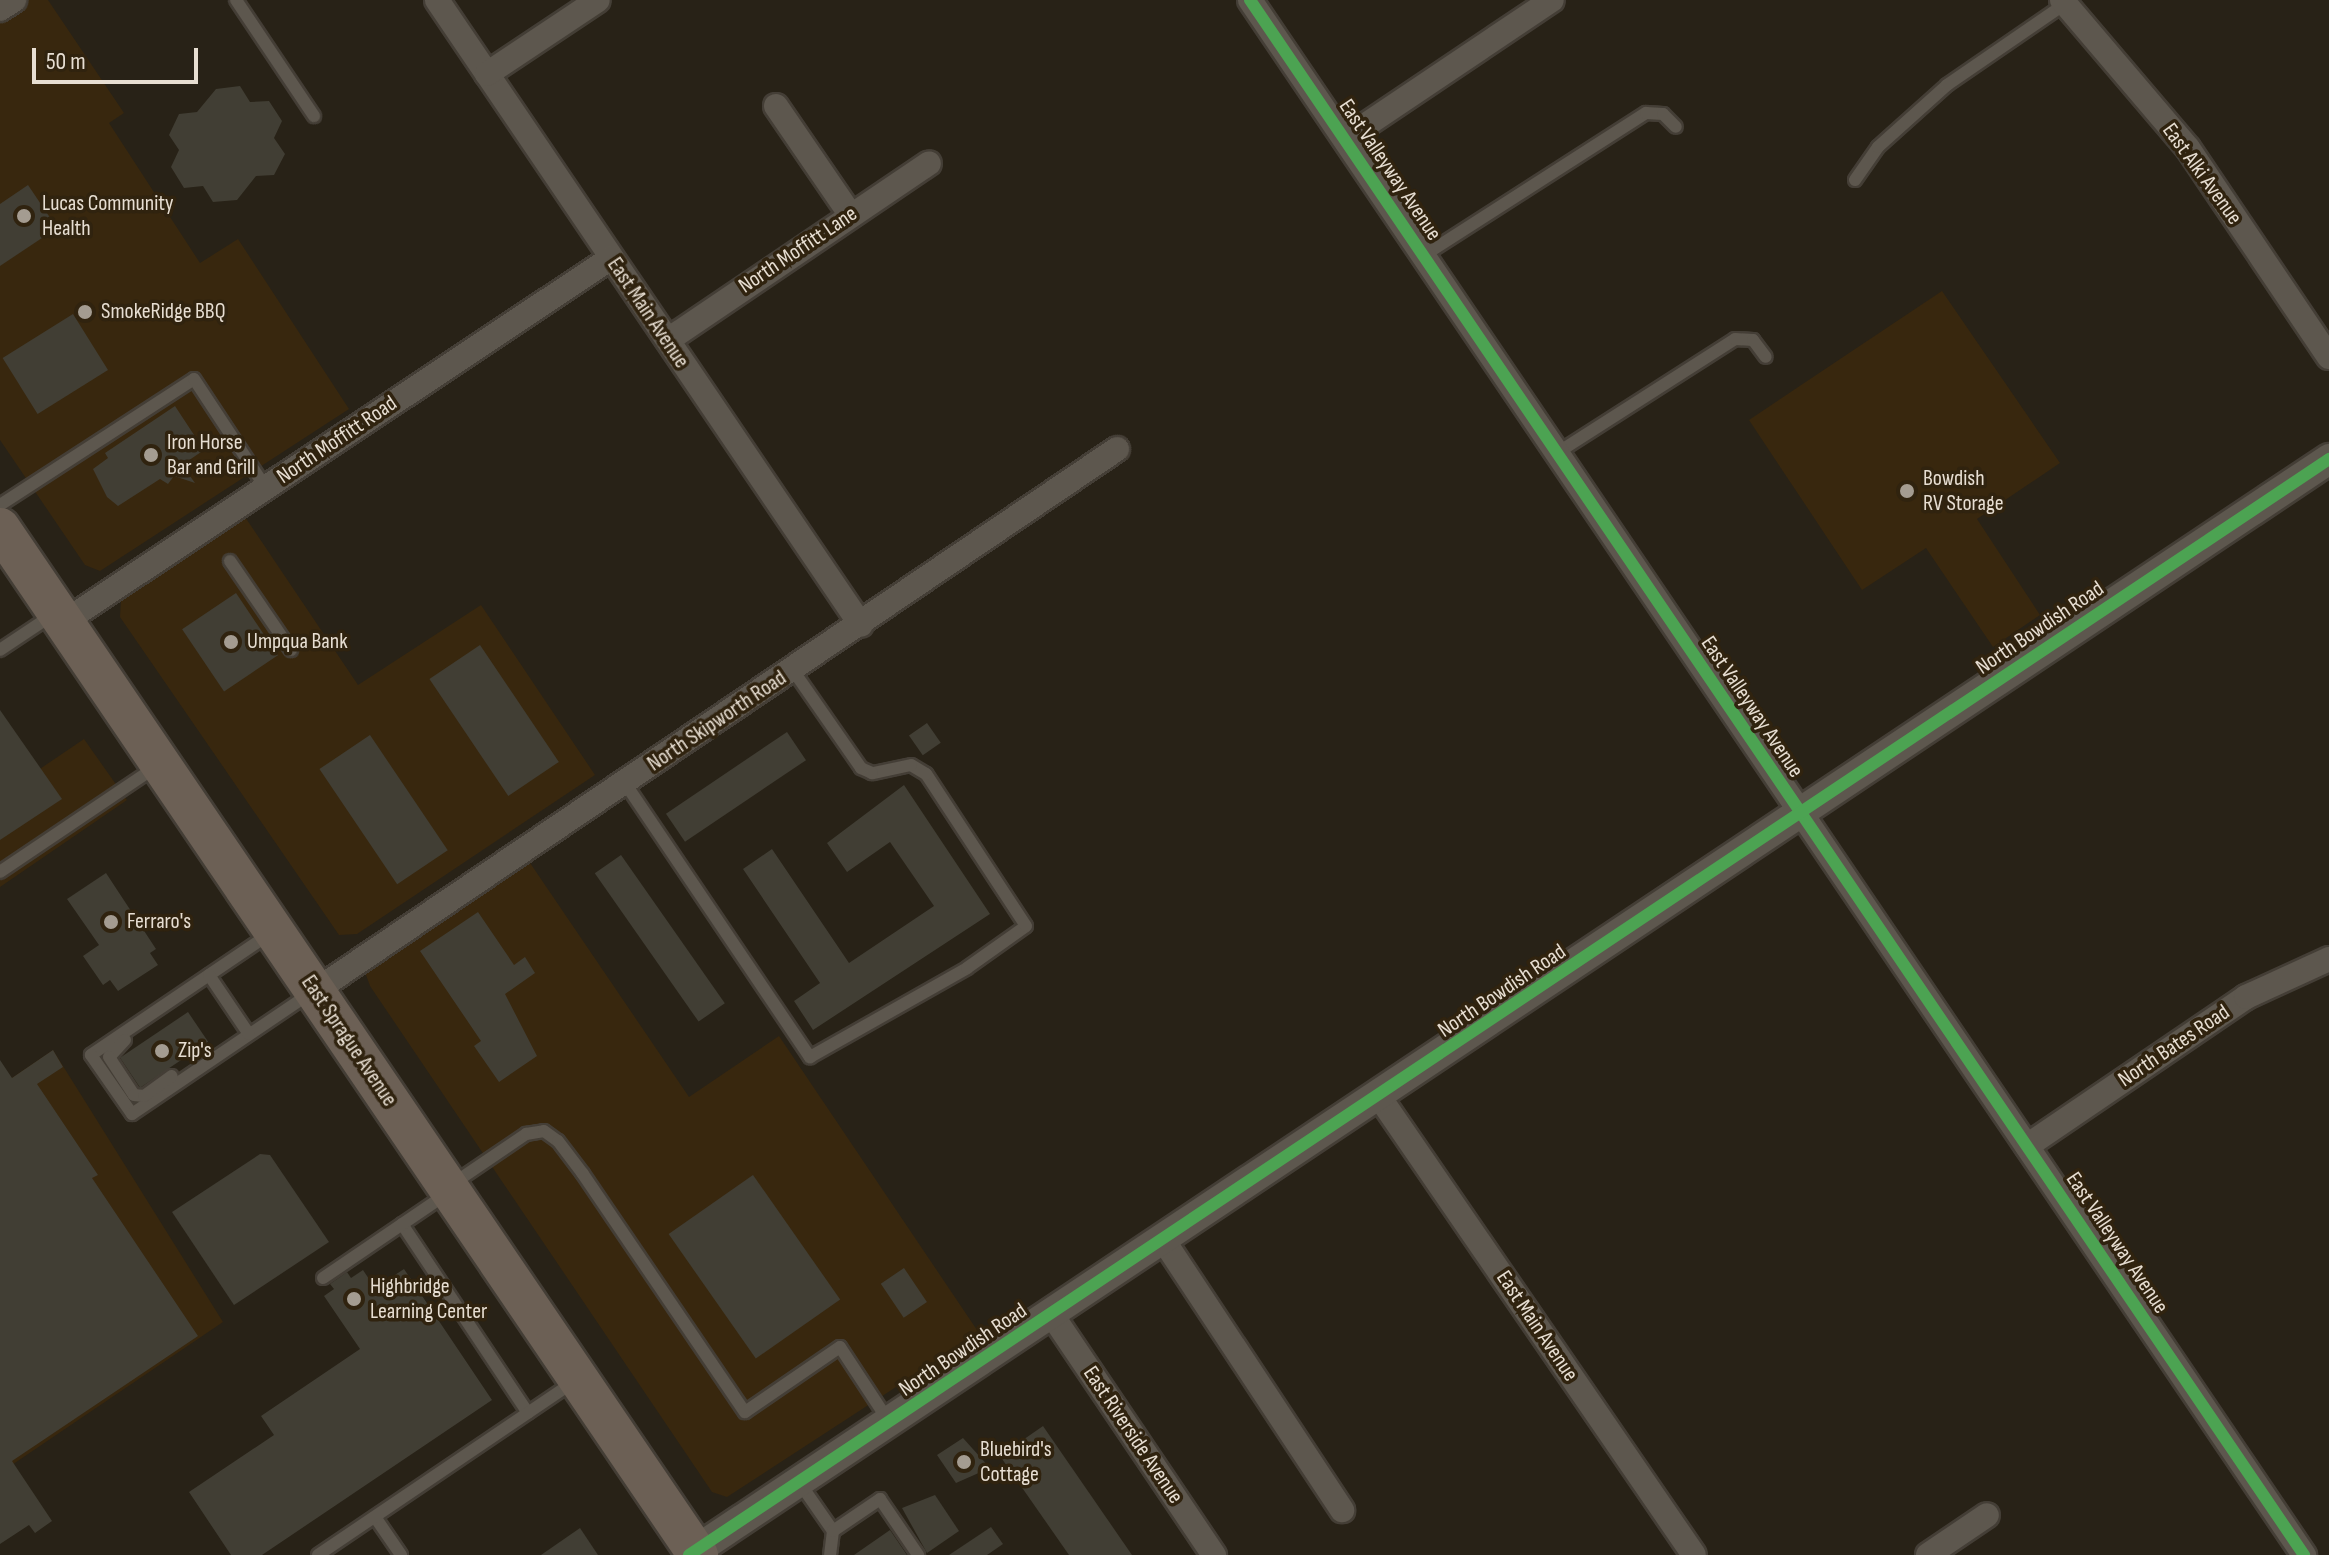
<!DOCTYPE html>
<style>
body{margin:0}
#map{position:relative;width:2329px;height:1555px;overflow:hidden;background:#282217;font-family:"Sofia Sans Condensed",sans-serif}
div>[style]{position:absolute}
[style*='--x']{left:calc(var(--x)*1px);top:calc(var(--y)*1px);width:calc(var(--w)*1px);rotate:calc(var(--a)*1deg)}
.built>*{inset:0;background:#38270e}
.building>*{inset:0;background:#413e34;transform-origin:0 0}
.roads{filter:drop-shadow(2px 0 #443e36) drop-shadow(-2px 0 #443e36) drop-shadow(0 2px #443e36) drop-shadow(0 -2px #443e36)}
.service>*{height:12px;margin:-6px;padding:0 6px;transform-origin:6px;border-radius:6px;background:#5d574e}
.minor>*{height:24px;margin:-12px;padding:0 12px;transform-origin:12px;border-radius:12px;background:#5d574e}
.tertiary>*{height:30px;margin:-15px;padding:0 15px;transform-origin:15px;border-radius:15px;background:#5d574e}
.primary>*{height:40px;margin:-20px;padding:0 20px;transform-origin:20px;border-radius:20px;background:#6c6055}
.cycleway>*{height:12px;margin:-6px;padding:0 6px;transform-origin:6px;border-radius:6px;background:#4ca352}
.dots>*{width:22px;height:22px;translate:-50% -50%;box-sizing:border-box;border:4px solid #30230f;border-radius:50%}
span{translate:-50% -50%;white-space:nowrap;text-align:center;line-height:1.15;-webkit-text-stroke:7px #30230f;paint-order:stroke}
.street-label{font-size:22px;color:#e7ded2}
.poi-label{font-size:22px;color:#e7ded2}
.left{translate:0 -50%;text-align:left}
.scale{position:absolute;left:32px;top:48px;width:166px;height:36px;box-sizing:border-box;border:4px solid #e7ded2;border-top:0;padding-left:10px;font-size:24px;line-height:28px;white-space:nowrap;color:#e7ded2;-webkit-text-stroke:6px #30230f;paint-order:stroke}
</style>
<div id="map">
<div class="built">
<i style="clip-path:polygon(23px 0,48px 0,124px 113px,109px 123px,200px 263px,238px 239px,349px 409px,100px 571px,85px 565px,0 440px,0 15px)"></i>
<i style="clip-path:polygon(1942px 291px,2060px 463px,1977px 519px,2040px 615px,1993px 647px,1926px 548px,1862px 590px,1749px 420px)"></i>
<i style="clip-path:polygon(243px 514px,358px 685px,481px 605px,595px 775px,357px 934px,339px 935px,120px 617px,121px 599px,128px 592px)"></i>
<i style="clip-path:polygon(84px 739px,127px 800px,0 887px,0 796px)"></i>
<i style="clip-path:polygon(526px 857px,689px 1097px,779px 1036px,979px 1333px,727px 1497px,712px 1492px,370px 986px,365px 972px)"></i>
<i style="clip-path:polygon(53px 1050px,223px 1322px,0 1473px,0 1086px)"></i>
</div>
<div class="building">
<i style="clip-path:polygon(240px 86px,250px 102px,269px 101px,282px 121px,274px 138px,285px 154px,274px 175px,256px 176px,237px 200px,213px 202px,203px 186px,184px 188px,171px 167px,179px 150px,169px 135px,179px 114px,197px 112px,216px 89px)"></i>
<i style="clip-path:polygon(28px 185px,57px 228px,0 266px,0 204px)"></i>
<i style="left:73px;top:314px;width:66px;height:83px;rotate:58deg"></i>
<i style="clip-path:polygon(175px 406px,204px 450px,182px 465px,195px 483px,174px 476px,168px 484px,160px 479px,118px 506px,107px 497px,93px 469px,108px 458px,105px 453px)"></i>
<i style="left:236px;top:593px;width:75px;height:65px;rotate:56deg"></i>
<i style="left:480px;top:645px;width:141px;height:61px;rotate:56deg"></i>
<i style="clip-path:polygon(0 710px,62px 799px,0 840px)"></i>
<i style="left:927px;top:723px;width:24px;height:22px;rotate:55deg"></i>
<i style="left:787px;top:732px;width:34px;height:146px;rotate:56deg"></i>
<i style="left:370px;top:735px;width:139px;height:61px;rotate:56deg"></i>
<i style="clip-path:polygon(904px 785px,990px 914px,813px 1030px,794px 1001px,820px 983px,743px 869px,772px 849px,849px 963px,934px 906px,890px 842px,847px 872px,827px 843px)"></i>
<i style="left:621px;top:855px;width:181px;height:32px;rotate:55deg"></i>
<i style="clip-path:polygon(106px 873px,156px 949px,150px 953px,158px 965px,118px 991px,110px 980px,103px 985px,83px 956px,99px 945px,67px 899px)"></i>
<i style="clip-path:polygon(478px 912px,514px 965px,525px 957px,535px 973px,505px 994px,537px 1056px,499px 1082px,474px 1046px,481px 1041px,420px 951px)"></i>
<i style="left:188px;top:1012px;width:36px;height:82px;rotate:56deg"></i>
<i style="clip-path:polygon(53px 1050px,63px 1067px,37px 1084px,98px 1175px,92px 1178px,198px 1336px,12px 1461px,52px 1521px,35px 1533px,29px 1525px,0 1544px,0 1060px,12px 1078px)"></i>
<i style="clip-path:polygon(260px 1154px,270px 1155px,329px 1242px,234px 1305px,172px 1212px)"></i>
<i style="left:753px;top:1175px;width:152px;height:103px;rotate:55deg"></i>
<i style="left:904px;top:1268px;width:41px;height:28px;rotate:56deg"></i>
<i style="clip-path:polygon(404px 1269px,492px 1400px,262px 1555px,231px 1555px,189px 1492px,274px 1435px,261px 1416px,360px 1349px,324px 1296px,334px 1289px,330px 1284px,347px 1272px,351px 1278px,363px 1270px,375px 1288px)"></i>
<i style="clip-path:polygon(1043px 1426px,1132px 1555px,1069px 1555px,1000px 1456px)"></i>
<i style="clip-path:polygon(963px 1438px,990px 1468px,956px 1483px,937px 1455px)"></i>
<i style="clip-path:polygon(935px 1495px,959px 1531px,927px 1553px,902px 1508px)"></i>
<i style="clip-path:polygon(991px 1527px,1003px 1544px,987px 1555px,949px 1555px)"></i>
<i style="clip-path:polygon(580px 1528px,598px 1555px,541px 1555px)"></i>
<i style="clip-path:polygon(890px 1530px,907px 1555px,854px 1555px)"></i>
</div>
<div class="roads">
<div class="service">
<i style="--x:236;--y:0;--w:140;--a:56.1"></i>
<i style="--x:1855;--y:180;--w:40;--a:-55.1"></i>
<i style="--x:1878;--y:147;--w:93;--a:-41.9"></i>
<i style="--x:1947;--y:85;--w:143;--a:-34.5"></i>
<i style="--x:1423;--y:256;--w:265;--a:-32.7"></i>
<i style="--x:1646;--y:113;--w:17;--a:3"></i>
<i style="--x:1663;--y:114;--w:18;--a:45"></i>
<i style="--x:1557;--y:453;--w:211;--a:-32.6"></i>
<i style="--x:1735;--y:339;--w:18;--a:3"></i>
<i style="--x:1753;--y:340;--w:21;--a:53"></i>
<i style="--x:0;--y:505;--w:231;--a:-33"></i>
<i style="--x:194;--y:379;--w:131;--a:56.6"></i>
<i style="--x:230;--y:561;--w:108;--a:55.6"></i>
<i style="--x:0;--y:650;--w:65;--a:-33.7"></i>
<i style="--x:625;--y:783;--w:331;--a:56"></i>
<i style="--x:810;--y:1057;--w:180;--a:-29.5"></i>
<i style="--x:967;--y:968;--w:72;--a:-35.4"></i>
<i style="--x:1026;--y:926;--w:182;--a:-123.3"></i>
<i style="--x:926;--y:774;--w:17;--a:-149"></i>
<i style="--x:911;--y:765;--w:40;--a:168"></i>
<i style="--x:872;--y:773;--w:12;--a:-156"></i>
<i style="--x:861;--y:768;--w:119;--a:-124.8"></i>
<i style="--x:0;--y:872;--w:186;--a:-34"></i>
<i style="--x:268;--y:935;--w:214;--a:145.9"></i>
<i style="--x:91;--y:1055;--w:72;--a:55.2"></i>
<i style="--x:132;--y:1114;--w:216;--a:-34.1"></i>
<i style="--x:209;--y:975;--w:71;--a:55.9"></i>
<i style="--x:125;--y:1040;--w:23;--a:133"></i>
<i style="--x:109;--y:1057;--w:45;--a:56.7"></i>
<i style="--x:134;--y:1095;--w:10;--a:6"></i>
<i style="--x:144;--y:1096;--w:34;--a:-36"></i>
<i style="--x:451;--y:1185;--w:91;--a:-34.2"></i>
<i style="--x:526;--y:1134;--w:18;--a:-9"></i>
<i style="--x:544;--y:1131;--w:17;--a:36"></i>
<i style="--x:558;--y:1141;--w:41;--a:52.9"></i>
<i style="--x:583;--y:1174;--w:288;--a:55.8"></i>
<i style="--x:745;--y:1412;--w:115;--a:-34.4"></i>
<i style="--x:840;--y:1347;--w:87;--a:56.7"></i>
<i style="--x:402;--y:1224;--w:227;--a:56.3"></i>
<i style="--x:323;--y:1278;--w:148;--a:-34.2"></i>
<i style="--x:799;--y:1482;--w:60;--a:55.2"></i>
<i style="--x:833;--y:1531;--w:24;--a:97"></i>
<i style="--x:375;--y:1517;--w:46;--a:55.6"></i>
<i style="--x:833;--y:1531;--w:57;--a:-34.2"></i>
<i style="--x:880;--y:1499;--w:68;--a:55.8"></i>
<i style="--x:318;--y:1555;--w:307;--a:-34.1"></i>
</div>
<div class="minor">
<i style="--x:437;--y:0;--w:755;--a:55.85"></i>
<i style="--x:1250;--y:0;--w:1879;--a:55.87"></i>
<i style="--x:2062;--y:0;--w:194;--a:49.6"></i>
<i style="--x:2188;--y:148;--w:252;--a:56"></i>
<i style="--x:0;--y:9;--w:17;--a:-33"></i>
<i style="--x:487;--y:74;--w:133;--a:-33.7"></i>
<i style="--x:776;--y:106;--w:131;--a:55.6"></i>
<i style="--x:1345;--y:139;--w:249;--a:-33.9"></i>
<i style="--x:668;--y:340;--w:315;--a:-34.1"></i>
<i style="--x:64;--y:622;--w:657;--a:-33.64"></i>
<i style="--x:315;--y:991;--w:968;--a:-34.05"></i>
<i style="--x:1380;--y:1098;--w:554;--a:55.51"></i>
<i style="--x:2027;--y:1146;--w:265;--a:-34.2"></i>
<i style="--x:2246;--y:997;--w:91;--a:-24.6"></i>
<i style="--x:1164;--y:1241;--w:323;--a:56.5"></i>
<i style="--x:1052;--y:1315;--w:290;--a:56"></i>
<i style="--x:1928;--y:1555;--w:71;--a:-34.1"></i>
</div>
<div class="tertiary">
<i style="--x:689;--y:1555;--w:1973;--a:-33.75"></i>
</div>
<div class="primary">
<i style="--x:0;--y:528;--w:1242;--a:55.8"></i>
</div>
</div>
<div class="cycleway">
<i style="--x:1250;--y:0;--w:1879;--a:55.87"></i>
<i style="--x:689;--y:1555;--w:1973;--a:-33.75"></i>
</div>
<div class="dots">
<i style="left:24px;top:216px;background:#a49c91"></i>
<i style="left:85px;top:312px;background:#a49c91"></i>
<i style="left:151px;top:455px;background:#a49c91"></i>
<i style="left:1907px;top:491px;background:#a49c91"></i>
<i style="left:231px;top:642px;background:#a49c91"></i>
<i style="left:111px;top:922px;background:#a49c91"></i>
<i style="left:162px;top:1051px;background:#a49c91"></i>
<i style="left:354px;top:1299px;background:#a49c91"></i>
<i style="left:964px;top:1462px;background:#a49c91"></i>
</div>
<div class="street-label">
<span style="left:1390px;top:170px;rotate:56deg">East Valleyway Avenue</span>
<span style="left:2202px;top:174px;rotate:54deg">East Alki Avenue</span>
<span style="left:798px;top:250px;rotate:-34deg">North Moffitt Lane</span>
<span style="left:648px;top:313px;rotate:56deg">East Main Avenue</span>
<span style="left:337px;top:440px;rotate:-34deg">North Moffitt Road</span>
<span style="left:2040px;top:628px;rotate:-34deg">North Bowdish Road</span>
<span style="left:1752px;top:707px;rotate:56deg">East Valleyway Avenue</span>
<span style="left:717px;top:721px;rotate:-34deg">North Skipworth Road</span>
<span style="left:1502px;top:991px;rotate:-34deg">North Bowdish Road</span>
<span style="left:349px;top:1041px;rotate:56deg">East Sprague Avenue</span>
<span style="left:2174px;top:1046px;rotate:-34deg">North Bates Road</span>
<span style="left:2117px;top:1243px;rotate:56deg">East Valleyway Avenue</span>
<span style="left:1537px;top:1326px;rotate:56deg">East Main Avenue</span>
<span style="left:963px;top:1350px;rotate:-34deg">North Bowdish Road</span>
<span style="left:1133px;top:1435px;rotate:56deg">East Riverside Avenue</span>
</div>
<div class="poi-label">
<span class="left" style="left:42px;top:216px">Lucas Community<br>Health</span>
<span class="left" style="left:101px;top:312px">SmokeRidge BBQ</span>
<span class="left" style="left:167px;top:455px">Iron Horse<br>Bar and Grill</span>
<span class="left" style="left:1923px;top:491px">Bowdish<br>RV Storage</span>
<span class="left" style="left:247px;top:642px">Umpqua Bank</span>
<span class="left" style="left:127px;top:922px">Ferraro's</span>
<span class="left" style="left:178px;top:1051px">Zip's</span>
<span class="left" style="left:370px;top:1299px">Highbridge<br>Learning Center</span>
<span class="left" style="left:980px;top:1462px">Bluebird's<br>Cottage</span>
</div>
<div class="scale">50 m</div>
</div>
